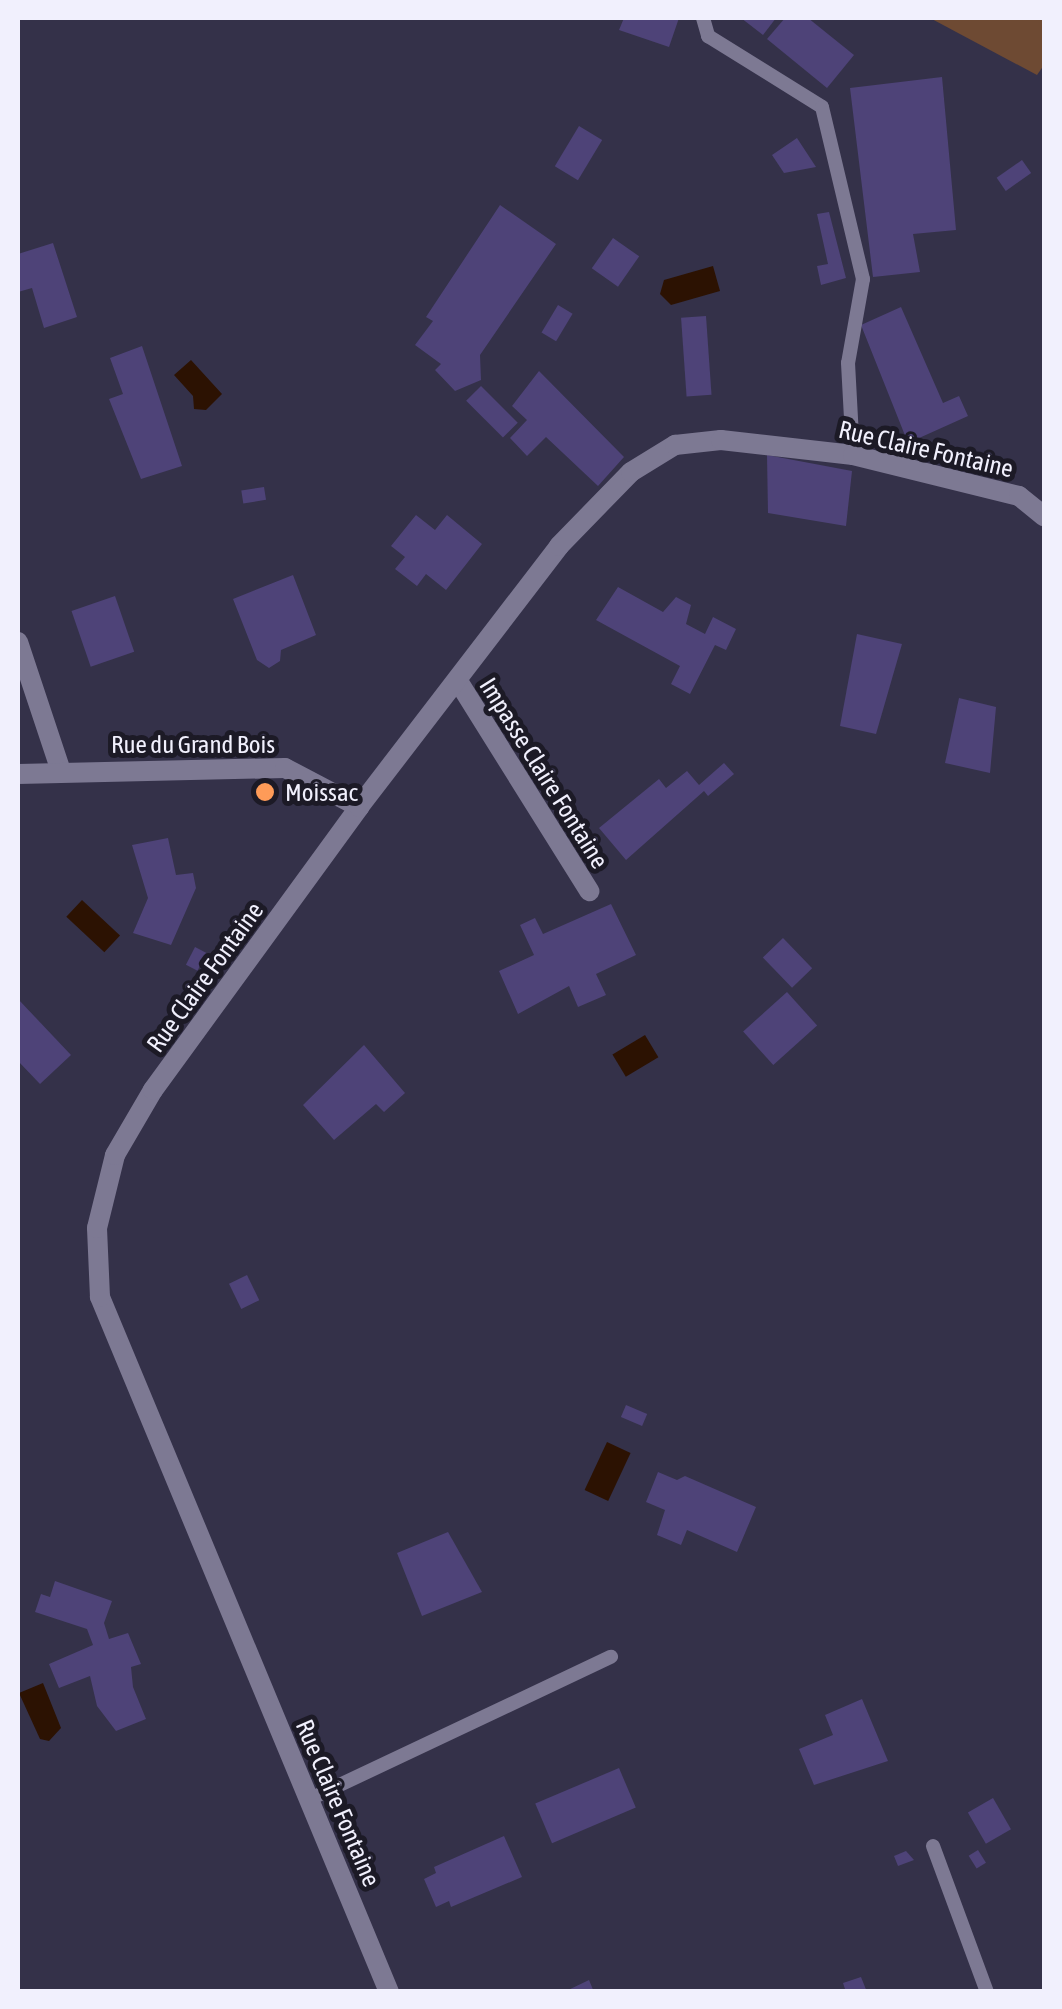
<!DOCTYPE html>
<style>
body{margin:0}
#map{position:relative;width:1062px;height:2009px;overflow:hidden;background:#343149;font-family:"Asap Condensed",sans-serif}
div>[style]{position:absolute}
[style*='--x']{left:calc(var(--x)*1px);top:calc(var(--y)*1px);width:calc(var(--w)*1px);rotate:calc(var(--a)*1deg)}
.green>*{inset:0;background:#6e4a33}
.water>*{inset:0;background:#2c1202;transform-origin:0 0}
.building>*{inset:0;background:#4e4378;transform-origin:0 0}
.lane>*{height:14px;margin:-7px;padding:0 7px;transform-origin:7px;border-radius:7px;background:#7d7993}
.street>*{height:20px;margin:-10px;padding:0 10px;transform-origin:10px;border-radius:10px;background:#7d7993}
.dots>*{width:28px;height:28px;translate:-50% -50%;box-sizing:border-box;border:5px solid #1c1a26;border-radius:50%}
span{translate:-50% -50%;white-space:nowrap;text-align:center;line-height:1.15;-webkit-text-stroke:10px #1c1a26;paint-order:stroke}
.street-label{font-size:25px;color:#f1f0fd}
.poi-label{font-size:25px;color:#f1f0fd}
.left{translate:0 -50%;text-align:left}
.frame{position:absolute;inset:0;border:20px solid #f1f0fd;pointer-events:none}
</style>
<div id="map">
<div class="green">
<i style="clip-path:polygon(930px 18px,1044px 18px,1044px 65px,1037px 75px)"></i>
</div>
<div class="water">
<i style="clip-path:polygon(713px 266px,720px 291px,671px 305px,660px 294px,664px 280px)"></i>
<i style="clip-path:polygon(191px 360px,222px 394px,206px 410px,194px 409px,193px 396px,174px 375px)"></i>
<i style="left:82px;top:900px;width:52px;height:23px;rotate:43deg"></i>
<i style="left:645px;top:1035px;width:26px;height:38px;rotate:59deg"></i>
<i style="left:607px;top:1442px;width:26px;height:53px;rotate:25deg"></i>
<i style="clip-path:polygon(43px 1683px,61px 1728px,49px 1741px,40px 1739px,19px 1693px)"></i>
</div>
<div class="building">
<i style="clip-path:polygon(624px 18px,679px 18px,669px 47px,619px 30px)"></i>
<i style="clip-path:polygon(741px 18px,776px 18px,763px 35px)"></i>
<i style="clip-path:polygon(785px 18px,808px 18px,854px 55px,827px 88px,767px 39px)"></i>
<i style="clip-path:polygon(942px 77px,956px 230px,913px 234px,920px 272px,873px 277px,850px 88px)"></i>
<i style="left:579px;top:126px;width:27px;height:47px;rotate:31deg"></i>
<i style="clip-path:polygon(797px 138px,816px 167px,784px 173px,772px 155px)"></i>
<i style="left:1022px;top:160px;width:16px;height:31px;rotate:55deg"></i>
<i style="clip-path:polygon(500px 205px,556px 244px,480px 355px,481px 380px,455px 391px,435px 370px,441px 364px,415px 345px,433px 321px,426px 317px)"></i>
<i style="clip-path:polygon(829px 212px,846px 278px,821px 285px,817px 266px,828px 264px,817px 214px)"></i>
<i style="left:613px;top:238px;width:32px;height:37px;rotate:35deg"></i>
<i style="clip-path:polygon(53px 243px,77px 317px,44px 328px,32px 288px,18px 292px,18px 254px)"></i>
<i style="left:558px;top:305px;width:17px;height:32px;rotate:31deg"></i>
<i style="clip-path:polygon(901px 307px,943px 403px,959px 396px,968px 416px,908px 443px,861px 325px)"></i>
<i style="left:706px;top:316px;width:79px;height:25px;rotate:86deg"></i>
<i style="clip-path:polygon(142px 346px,182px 466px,141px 479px,109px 399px,123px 394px,110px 358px)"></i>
<i style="clip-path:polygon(539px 371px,624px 457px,598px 486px,546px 437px,527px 456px,510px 438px,527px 420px,512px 406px)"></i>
<i style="left:481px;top:386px;width:52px;height:21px;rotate:45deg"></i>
<i style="clip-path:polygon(767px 455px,852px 471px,846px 526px,768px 513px)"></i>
<i style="left:264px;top:487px;width:13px;height:23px;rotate:81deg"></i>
<i style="clip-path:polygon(416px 515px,435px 530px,447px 515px,482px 544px,446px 590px,426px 574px,417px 586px,395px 569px,405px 557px,391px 546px)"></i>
<i style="clip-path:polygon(293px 575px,316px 635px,281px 650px,280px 661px,269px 668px,257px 660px,233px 599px)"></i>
<i style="clip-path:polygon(618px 587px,663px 612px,676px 597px,691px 605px,686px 624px,705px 634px,713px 617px,736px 629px,726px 650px,715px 645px,690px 694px,671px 684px,680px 666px,596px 620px)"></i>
<i style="left:115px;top:596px;width:59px;height:46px;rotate:71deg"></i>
<i style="clip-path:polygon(857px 634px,902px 644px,876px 734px,840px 726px)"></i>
<i style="clip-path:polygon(959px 698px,996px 707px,990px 773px,945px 763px)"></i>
<i style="clip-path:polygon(724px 763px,734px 774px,708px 796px,704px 791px,626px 860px,599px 828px,659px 779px,666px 788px,687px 771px,699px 785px)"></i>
<i style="clip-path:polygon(168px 838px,176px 875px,193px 873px,196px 888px,171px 945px,133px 933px,148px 898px,132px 845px)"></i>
<i style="clip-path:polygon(611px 904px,636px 955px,596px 974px,606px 995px,578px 1007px,569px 986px,518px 1014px,499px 971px,534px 955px,520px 925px,535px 918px,543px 934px)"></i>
<i style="left:783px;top:938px;width:42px;height:28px;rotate:46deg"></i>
<i style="left:195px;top:947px;width:13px;height:20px;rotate:27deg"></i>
<i style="left:787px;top:992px;width:45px;height:59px;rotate:48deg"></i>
<i style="clip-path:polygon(18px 999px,71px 1055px,40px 1084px,18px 1061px)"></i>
<i style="clip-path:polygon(364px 1045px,405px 1093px,384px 1112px,376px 1104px,334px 1140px,303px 1105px)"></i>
<i style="left:247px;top:1275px;width:28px;height:20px;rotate:64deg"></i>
<i style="left:626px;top:1405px;width:23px;height:13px;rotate:23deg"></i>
<i style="clip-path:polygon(658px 1472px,677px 1480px,685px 1476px,756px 1507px,737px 1552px,687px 1530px,681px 1545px,657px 1535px,665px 1510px,646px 1502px)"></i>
<i style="clip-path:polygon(448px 1532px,482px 1592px,422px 1616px,397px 1553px)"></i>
<i style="clip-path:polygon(55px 1581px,112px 1601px,104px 1623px,109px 1639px,128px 1633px,141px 1664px,131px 1667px,133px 1687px,146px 1719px,116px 1731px,97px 1706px,90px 1676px,59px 1688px,49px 1664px,93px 1645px,87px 1629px,35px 1612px,41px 1594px,50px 1597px)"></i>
<i style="clip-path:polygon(862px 1699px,888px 1761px,814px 1785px,799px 1749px,833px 1735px,825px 1715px)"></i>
<i style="left:619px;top:1768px;width:43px;height:91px;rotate:67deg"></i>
<i style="left:993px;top:1798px;width:36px;height:29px;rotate:60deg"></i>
<i style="clip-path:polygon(504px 1836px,522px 1877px,451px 1907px,449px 1901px,436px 1907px,424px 1879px,436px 1873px,434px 1867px)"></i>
<i style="left:978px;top:1850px;width:15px;height:11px;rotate:58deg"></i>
<i style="clip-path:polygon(906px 1851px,914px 1860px,898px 1866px,894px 1856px)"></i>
<i style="clip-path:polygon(861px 1977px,867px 1992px,846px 1992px,843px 1983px)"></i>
<i style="clip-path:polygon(589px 1980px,594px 1992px,564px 1992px)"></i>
</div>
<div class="lane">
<i style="--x:703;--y:18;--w:19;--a:74"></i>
<i style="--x:708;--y:36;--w:134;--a:31.9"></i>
<i style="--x:822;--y:107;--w:177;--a:76.6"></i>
<i style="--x:863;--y:279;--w:85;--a:100.1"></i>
<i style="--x:848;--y:363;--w:92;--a:86.9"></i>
<i style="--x:310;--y:1799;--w:333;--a:-25.3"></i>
<i style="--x:933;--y:1846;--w:156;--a:69.7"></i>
</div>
<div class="street">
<i style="--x:18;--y:642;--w:133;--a:71.6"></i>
<i style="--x:458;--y:681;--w:248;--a:58"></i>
<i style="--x:18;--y:774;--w:267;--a:-1.3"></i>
<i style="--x:285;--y:768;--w:84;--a:27.8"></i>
<i style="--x:389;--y:1992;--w:753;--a:-112.58"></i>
<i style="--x:100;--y:1297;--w:69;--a:-92.5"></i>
<i style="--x:97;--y:1228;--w:75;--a:-76.1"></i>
<i style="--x:115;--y:1155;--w:75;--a:-59.7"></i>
<i style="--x:153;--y:1090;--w:350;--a:-53.9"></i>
<i style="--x:359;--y:807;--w:329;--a:-52.5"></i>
<i style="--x:559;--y:546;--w:103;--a:-45.8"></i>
<i style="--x:631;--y:472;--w:52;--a:-31.5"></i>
<i style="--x:675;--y:445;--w:46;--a:-6.2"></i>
<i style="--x:721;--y:440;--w:133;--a:6.5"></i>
<i style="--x:853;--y:455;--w:171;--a:13.9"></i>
<i style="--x:1019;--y:496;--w:32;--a:39"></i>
</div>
<div class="dots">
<i style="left:265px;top:792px;background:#fe9b58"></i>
</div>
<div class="street-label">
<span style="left:926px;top:449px;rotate:13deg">Rue Claire Fontaine</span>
<span style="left:193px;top:744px">Rue du Grand Bois</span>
<span style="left:544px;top:773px;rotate:58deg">Impasse Claire Fontaine</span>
<span style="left:205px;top:977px;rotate:-54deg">Rue Claire Fontaine</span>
<span style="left:338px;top:1803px;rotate:67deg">Rue Claire Fontaine</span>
</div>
<div class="poi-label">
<span class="left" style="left:285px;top:792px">Moissac</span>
</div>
<div class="frame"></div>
</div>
